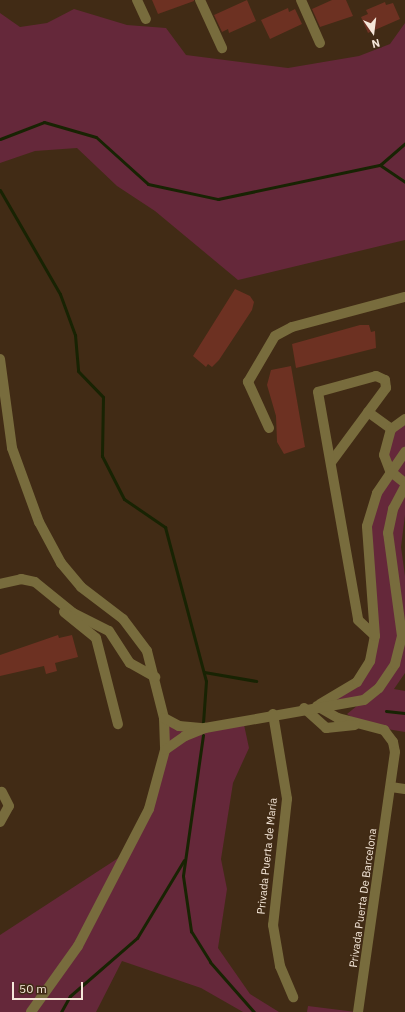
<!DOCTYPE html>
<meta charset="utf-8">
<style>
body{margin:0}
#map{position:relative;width:405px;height:1012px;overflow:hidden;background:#412b15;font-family:"IBM Plex Sans",sans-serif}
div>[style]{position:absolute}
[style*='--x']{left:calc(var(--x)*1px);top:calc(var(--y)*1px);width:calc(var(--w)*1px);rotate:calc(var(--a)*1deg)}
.green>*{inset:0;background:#65283a}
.stream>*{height:3px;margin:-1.5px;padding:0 1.5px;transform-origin:1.5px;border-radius:1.5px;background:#182303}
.building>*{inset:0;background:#6d3122}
.minor>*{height:10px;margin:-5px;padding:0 5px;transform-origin:5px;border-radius:5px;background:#786c3d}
span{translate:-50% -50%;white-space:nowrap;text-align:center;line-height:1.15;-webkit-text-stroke:3.5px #412b15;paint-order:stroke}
.street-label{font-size:11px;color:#f5e7d9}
.north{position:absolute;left:353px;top:12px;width:40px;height:40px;-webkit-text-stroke:3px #412b15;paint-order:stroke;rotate:166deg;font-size:11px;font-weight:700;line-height:16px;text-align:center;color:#f5e7d9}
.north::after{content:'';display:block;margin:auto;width:14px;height:18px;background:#f5e7d9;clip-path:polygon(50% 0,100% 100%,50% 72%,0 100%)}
.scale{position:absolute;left:12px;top:982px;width:71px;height:18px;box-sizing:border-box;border:2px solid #f5e7d9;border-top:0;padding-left:5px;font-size:12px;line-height:14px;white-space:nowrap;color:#f5e7d9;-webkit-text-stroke:3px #412b15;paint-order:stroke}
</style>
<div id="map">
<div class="green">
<i style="clip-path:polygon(74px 9px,127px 25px,166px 28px,186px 55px,288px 68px,359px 56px,390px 44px,405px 23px,405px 240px,238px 280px,155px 211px,117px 186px,77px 148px,35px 151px,0 163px,0 13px,20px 27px,47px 23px)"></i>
<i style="clip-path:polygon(405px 419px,405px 515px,401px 547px,405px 576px,405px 673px,394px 689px,405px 691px,405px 732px,363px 725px,347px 714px,363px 701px,317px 706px,339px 694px,370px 661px,367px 526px,390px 471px,386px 437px)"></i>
<i style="clip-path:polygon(164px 718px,179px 726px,243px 720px,249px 748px,233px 783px,221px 859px,227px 889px,218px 948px,250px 994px,279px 1012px,243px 1012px,201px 988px,122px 961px,96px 1012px,0 1012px,0 935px,126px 853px,149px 809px,165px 750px)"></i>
<i style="clip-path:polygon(308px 1006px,356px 1012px,303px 1012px,307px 1012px)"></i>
</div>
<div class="stream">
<i style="--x:0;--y:139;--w:47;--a:-21.1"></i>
<i style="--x:44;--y:122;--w:54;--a:16.1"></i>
<i style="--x:96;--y:137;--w:70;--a:42.1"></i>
<i style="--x:148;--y:184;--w:72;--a:12.1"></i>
<i style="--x:218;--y:199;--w:166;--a:-11.9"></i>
<i style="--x:380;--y:165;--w:33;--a:-41"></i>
<i style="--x:380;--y:165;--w:30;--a:34"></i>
<i style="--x:0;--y:190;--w:120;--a:60"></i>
<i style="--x:60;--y:294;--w:44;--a:69.9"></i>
<i style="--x:75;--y:335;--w:36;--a:85"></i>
<i style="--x:78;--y:371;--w:36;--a:46"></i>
<i style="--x:103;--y:397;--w:59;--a:91"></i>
<i style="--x:102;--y:456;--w:48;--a:62.9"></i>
<i style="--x:124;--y:499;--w:50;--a:34.3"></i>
<i style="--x:165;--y:527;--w:159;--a:75.1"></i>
<i style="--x:206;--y:681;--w:42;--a:94.1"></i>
<i style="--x:204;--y:672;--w:53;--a:9.8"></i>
<i style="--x:386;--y:711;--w:19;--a:6"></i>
<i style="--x:203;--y:735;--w:142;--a:98.1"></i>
<i style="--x:183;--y:876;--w:56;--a:81.7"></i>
<i style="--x:191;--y:931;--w:36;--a:58"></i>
<i style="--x:210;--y:962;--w:67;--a:48.7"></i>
<i style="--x:61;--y:1012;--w:18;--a:-61"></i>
<i style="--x:70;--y:996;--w:89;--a:-40.9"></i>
<i style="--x:137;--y:938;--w:91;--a:-58.9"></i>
</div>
<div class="building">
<i style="clip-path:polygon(152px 0,194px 0,194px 1px,158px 14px)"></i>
<i style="clip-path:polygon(247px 0,256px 21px,229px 33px,228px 29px,222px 32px,214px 15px)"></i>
<i style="clip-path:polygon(332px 0,346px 0,353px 16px,320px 27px,312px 9px)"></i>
<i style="clip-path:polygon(385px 2px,386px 5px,393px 3px,400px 19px,368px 33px,361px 17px,368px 14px,366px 10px)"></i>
<i style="clip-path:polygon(288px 8px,289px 12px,295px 9px,302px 24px,270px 39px,261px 20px)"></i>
<i style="clip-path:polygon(235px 289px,250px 296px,254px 302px,252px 310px,219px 360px,212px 367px,208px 364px,206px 367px,193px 356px)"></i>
<i style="clip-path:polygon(360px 325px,369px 325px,371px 332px,375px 331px,376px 348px,296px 368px,292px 344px)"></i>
<i style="clip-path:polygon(291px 366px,305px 447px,284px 454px,277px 442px,276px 416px,267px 385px,271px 370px)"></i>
<i style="clip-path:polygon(58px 635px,59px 638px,72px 635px,78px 657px,55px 663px,57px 671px,46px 674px,44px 666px,0 676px,0 655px)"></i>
</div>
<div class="minor">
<i style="--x:137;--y:0;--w:21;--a:65"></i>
<i style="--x:200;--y:0;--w:53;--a:65.4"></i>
<i style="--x:301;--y:0;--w:47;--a:66.2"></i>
<i style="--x:0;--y:359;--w:90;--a:82.3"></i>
<i style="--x:12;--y:448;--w:79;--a:70"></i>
<i style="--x:39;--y:522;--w:47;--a:61.8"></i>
<i style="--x:61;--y:563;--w:31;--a:50"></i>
<i style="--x:81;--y:587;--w:53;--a:37.3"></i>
<i style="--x:123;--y:619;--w:40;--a:53"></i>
<i style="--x:147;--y:651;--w:69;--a:75.8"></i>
<i style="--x:164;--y:718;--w:32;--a:88"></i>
<i style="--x:165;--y:750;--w:61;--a:105.2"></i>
<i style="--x:149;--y:809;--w:154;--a:117.4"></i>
<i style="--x:78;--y:946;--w:81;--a:125.5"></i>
<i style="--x:368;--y:412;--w:29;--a:36"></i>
<i style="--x:405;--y:419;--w:17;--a:144"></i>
<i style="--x:391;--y:429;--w:27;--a:105"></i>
<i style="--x:384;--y:455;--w:17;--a:69"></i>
<i style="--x:390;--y:471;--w:19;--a:39"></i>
<i style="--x:269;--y:428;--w:51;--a:-114.5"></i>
<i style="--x:248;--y:382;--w:53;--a:-59.6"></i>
<i style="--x:275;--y:336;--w:19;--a:-28"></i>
<i style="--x:292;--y:327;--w:117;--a:-14.9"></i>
<i style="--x:332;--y:461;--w:91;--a:-53.5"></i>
<i style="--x:386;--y:388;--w:8;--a:-97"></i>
<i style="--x:385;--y:380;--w:10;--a:-156"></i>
<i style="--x:376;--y:376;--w:60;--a:164.6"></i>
<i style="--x:318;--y:392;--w:231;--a:80"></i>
<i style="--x:358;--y:620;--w:23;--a:43"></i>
<i style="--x:0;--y:584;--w:22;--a:-13"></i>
<i style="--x:21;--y:579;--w:14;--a:12"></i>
<i style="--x:35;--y:582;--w:49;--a:39.2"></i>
<i style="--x:73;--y:613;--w:40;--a:26.6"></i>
<i style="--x:109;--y:631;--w:38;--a:57"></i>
<i style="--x:130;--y:663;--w:29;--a:29"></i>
<i style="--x:64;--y:612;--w:41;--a:39.1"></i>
<i style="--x:96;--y:638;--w:89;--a:75.7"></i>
<i style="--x:320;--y:704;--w:43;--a:-30.7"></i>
<i style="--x:357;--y:682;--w:25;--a:-58"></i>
<i style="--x:370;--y:661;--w:25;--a:-79"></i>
<i style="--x:375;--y:636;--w:110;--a:-94.2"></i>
<i style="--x:367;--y:526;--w:34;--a:-73"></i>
<i style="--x:377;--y:493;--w:50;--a:-55.7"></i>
<i style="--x:317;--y:706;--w:24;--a:30"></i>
<i style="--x:338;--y:718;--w:48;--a:14.6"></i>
<i style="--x:384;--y:730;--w:15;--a:53"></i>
<i style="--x:393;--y:742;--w:10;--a:79"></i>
<i style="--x:395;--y:752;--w:263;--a:98.1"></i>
<i style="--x:304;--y:708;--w:30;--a:42"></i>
<i style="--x:326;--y:728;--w:29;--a:-6"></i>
<i style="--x:273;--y:714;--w:86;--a:80.6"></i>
<i style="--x:287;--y:799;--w:127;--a:96.3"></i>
<i style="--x:273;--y:925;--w:42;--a:80.3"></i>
<i style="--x:280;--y:966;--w:34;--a:67"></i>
<i style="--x:164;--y:718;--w:17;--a:28"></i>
<i style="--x:179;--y:726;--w:22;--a:5"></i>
<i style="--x:165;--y:750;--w:24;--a:-35"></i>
<i style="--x:185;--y:736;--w:22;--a:-22"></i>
<i style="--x:205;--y:728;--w:161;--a:-10"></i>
<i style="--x:364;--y:700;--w:19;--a:-39"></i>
<i style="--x:379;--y:688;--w:29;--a:-56"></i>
<i style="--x:395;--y:664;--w:29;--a:-76"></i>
<i style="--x:402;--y:636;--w:104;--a:-97.7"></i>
<i style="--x:388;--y:533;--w:25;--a:-78"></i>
<i style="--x:393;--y:509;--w:26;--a:-62"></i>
<i style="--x:391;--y:787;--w:14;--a:8"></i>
<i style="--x:0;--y:822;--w:18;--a:-61"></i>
<i style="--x:9;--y:806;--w:16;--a:-117"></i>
</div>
<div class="street-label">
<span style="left:267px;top:856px;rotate:-84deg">Privada Puerta de María</span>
<span style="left:363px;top:898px;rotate:-82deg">Privada Puerta De Barcelona</span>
</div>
<div class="north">N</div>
<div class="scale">50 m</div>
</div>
